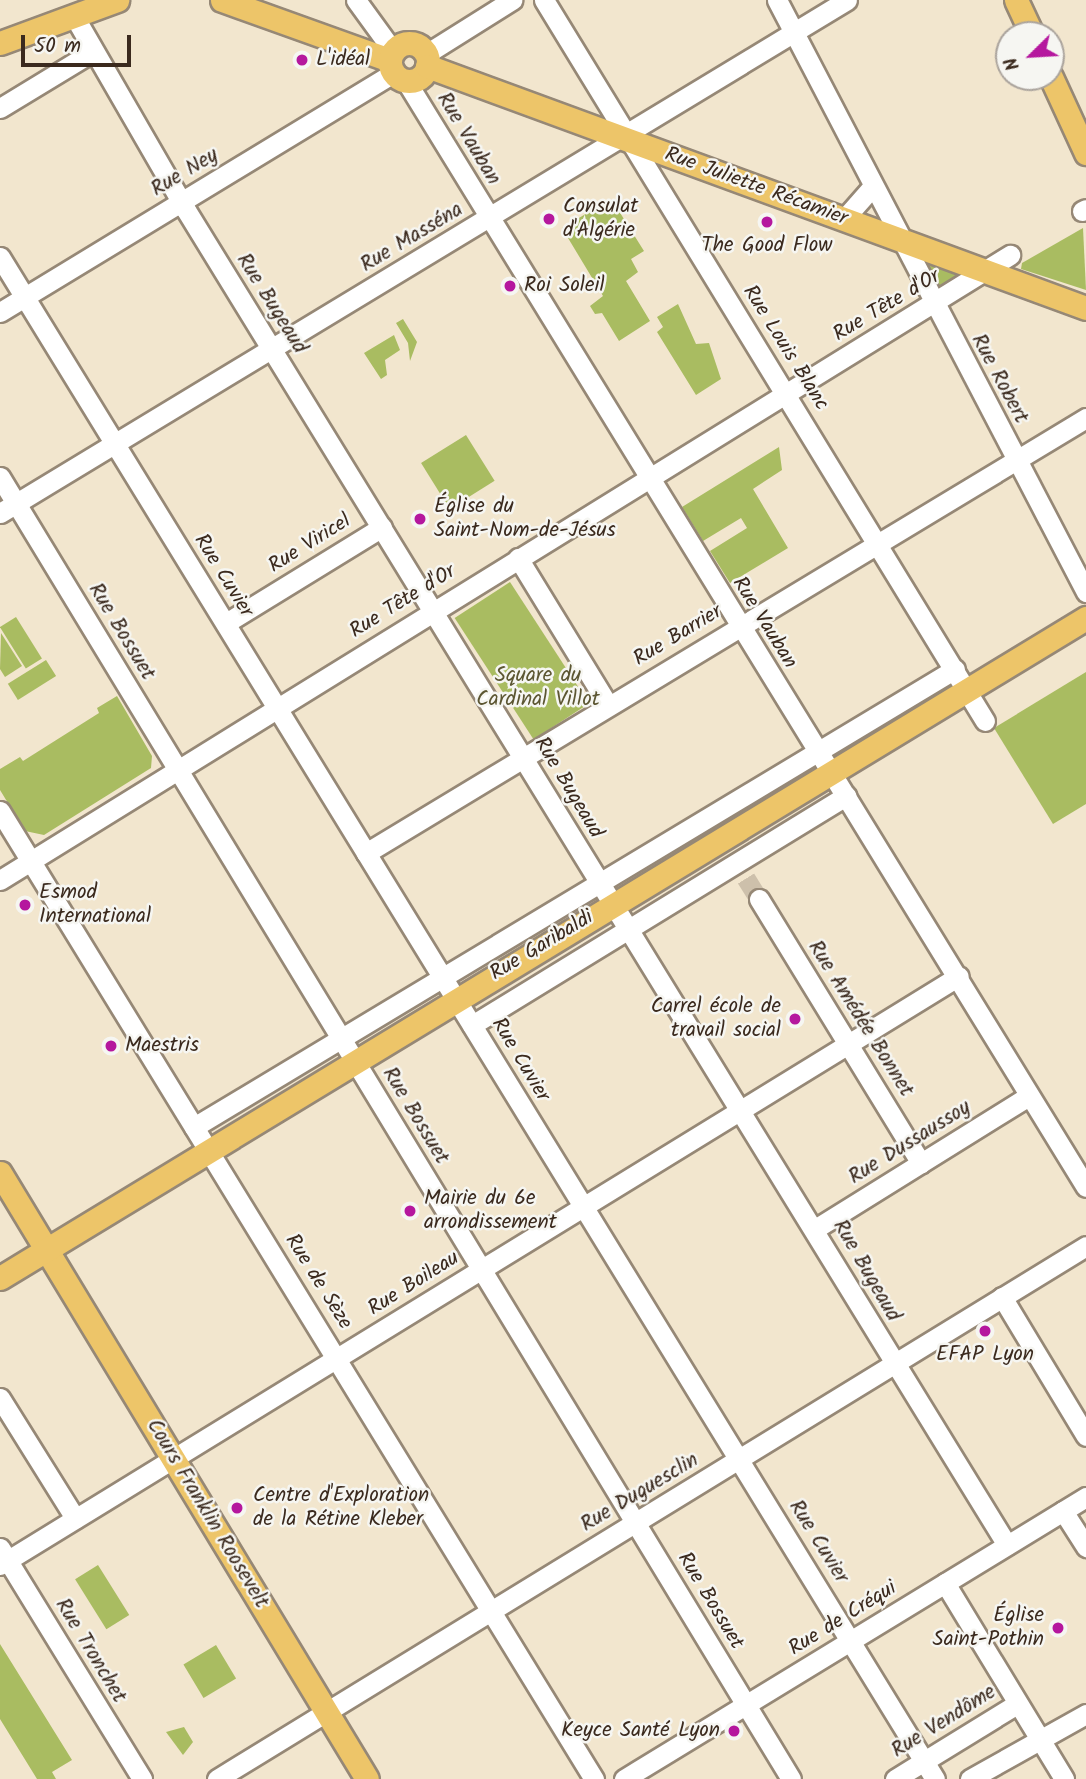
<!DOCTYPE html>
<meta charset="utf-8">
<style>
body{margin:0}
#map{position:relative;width:1086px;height:1779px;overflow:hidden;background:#f2e6ce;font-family:Kalam,sans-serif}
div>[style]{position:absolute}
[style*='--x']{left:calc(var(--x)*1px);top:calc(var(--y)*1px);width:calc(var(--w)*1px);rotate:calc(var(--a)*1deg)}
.green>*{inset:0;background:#a9bc61;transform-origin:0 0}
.minor-tunnel>*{height:19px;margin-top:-9.5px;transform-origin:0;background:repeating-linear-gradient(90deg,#cdc0ab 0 19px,transparent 0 29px)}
.roads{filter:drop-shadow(2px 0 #968876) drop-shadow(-2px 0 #968876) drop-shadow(0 2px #968876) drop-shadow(0 -2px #968876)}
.minor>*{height:19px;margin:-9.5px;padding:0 9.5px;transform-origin:9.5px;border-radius:9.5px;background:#fff}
.major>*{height:23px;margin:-11.5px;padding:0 11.5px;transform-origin:11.5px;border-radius:11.5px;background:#edc569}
.major>.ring{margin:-11.5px;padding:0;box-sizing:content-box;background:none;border:23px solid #edc569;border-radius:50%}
.dots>*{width:19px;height:19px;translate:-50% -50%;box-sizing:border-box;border:4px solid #f6f6f2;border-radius:50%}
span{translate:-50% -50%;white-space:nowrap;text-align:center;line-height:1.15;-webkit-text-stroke:5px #f6f6f2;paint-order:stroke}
.poi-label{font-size:21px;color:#3b2a1e}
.left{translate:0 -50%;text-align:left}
.right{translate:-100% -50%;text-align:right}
.street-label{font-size:21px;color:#3b2a1e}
.park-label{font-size:21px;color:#5c5632}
.north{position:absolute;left:995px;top:21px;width:70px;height:70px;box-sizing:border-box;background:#f6f6f2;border:2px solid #aba49d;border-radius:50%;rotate:246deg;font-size:19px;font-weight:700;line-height:28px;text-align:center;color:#3b2a1e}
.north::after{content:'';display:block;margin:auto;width:24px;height:32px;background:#b5179e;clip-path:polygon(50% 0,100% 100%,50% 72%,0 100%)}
.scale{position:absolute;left:21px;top:35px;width:110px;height:32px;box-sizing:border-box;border:4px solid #3b2a1e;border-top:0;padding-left:9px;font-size:21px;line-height:24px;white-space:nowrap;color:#3b2a1e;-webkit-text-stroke:5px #f6f6f2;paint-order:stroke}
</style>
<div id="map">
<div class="green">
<i style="clip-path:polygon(612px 200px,644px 251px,631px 259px,638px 272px,626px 281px,650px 321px,619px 341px,602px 313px,595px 314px,590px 306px,603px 296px,562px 228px,594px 209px,598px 212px)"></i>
<i style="clip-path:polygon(1083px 228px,1086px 290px,1021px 269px,1022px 263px)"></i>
<i style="clip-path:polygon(916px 253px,970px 271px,939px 295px)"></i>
<i style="clip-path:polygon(678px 304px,696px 344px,709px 343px,721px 379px,696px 395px,657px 332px,663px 327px,657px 317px)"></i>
<i style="clip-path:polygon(403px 319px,417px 342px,410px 361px,408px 343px,396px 323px)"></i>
<i style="clip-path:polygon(394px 335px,400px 350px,385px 360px,387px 375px,381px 379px,364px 353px)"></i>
<i style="left:466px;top:435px;width:54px;height:53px;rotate:58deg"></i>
<i style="clip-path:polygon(779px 447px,782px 470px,753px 489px,788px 548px,730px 583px,710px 551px,747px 528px,741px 518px,703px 541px,682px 507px)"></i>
<i style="left:510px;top:582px;width:145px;height:66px;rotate:57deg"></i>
<i style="left:16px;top:617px;width:49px;height:19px;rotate:58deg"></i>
<i style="clip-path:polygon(1px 633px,22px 666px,5px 677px,0 669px)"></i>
<i style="left:46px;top:660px;width:19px;height:45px;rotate:58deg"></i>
<i style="clip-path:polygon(1086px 672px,1086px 804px,1053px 824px,994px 728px)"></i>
<i style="clip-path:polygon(117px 696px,152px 756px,151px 768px,44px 835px,25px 831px,0 790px,0 769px,20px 757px,23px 761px,99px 713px,97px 708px)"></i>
<i style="left:98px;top:1565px;width:59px;height:27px;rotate:58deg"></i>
<i style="clip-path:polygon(0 1644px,72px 1760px,52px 1772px,56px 1779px,37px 1779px,0 1719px)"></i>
<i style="left:216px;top:1645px;width:39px;height:38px;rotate:59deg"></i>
<i style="clip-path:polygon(184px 1727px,193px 1742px,183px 1755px,166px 1732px)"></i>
</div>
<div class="minor-tunnel">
<i style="--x:746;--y:878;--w:25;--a:58"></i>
</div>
<div class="roads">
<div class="minor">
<i style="--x:356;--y:0;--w:63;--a:54"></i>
<i style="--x:544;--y:0;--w:845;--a:58.55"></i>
<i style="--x:777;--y:0;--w:668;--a:62.44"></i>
<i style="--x:74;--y:16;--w:224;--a:60"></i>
<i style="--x:186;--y:210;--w:1567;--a:58.41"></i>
<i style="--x:426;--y:54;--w:102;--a:-32.1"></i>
<i style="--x:406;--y:81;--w:1298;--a:58.42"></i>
<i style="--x:0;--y:108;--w:108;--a:-31.3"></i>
<i style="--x:1082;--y:211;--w:4;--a:-27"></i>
<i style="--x:844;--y:219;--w:44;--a:-48.7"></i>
<i style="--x:0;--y:257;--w:1786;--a:58.44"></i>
<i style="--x:0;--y:312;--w:460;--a:-31.3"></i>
<i style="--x:0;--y:477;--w:1523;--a:58.72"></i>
<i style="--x:0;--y:513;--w:990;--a:-31.2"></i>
<i style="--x:518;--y:558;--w:172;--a:58.5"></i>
<i style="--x:226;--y:623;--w:183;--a:-31.6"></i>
<i style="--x:0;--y:811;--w:1136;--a:58.47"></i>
<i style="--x:366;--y:853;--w:841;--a:-31.14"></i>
<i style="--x:0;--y:880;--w:1188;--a:-31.75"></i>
<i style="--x:759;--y:899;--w:310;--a:58.5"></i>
<i style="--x:472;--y:1025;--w:439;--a:-31.5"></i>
<i style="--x:194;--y:1127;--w:888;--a:-31.04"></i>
<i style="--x:815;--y:1229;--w:252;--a:-31.9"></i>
<i style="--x:1002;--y:1297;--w:162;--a:58.9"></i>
<i style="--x:0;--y:1398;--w:142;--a:58"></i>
<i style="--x:1063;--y:1511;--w:43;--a:57.4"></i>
<i style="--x:0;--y:1548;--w:271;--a:58.4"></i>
<i style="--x:0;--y:1565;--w:1125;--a:-31.56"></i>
<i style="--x:945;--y:1583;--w:229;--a:58.7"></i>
<i style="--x:217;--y:1779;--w:1019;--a:-31.52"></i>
<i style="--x:624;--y:1779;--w:541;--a:-31.4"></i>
<i style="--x:895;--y:1779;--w:143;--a:-31.6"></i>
<i style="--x:970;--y:1779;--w:133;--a:-29.3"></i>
</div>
<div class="major">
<i style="--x:222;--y:0;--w:178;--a:19.7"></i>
<i style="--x:1016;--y:0;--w:38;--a:65"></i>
<i style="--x:0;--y:43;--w:125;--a:-20.2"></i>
<i class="ring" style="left:390px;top:43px;width:15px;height:15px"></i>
<i style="--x:427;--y:66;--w:702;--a:20.16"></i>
<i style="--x:1051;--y:77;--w:84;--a:65.3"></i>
<i style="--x:0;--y:1173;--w:708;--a:58.8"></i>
<i style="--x:0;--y:1278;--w:1271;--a:-31.29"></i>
</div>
</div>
<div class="dots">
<i style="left:302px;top:60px;background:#b5179e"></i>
<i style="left:549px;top:219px;background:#b5179e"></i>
<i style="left:767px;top:222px;background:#b5179e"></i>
<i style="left:510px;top:286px;background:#b5179e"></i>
<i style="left:420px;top:519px;background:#b5179e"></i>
<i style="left:25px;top:905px;background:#b5179e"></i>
<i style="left:795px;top:1019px;background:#b5179e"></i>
<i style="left:111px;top:1046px;background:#b5179e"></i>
<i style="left:410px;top:1211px;background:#b5179e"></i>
<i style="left:985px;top:1331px;background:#b5179e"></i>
<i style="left:237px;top:1508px;background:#b5179e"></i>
<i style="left:1058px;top:1628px;background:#b5179e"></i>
<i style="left:734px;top:1731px;background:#b5179e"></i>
</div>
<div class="poi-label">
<span class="left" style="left:316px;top:60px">L'idéal</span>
<span class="left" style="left:563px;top:219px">Consulat<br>d'Algérie</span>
<span style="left:767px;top:246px">The Good Flow</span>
<span class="left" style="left:524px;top:286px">Roi Soleil</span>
<span class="left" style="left:434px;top:519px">Église du<br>Saint-Nom-de-Jésus</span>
<span class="left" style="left:39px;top:905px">Esmod<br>International</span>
<span class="right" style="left:781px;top:1019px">Carrel école de<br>travail social</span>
<span class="left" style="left:125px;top:1046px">Maestris</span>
<span class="left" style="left:424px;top:1211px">Mairie du 6e<br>arrondissement</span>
<span style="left:985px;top:1355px">EFAP Lyon</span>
<span class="left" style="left:253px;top:1508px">Centre d'Exploration<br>de la Rétine Kleber</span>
<span class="right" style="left:1044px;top:1628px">Église<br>Saint-Pothin</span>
<span class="right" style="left:720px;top:1731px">Keyce Santé Lyon</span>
</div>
<div class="street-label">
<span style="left:468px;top:139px;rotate:59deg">Rue Vauban</span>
<span style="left:185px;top:173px;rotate:-31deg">Rue Ney</span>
<span style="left:756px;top:187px;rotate:20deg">Rue Juliette Récamier</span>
<span style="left:412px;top:238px;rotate:-31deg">Rue Masséna</span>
<span style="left:271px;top:304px;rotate:58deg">Rue Bugeaud</span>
<span style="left:887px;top:306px;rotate:-31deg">Rue Tête d'Or</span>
<span style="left:785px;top:348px;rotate:58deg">Rue Louis Blanc</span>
<span style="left:999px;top:379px;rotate:62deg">Rue Robert</span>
<span style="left:310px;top:544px;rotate:-32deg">Rue Viricel</span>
<span style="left:223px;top:576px;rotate:58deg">Rue Cuvier</span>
<span style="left:403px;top:602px;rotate:-32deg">Rue Tête d'Or</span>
<span style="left:764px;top:623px;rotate:58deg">Rue Vauban</span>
<span style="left:121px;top:632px;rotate:59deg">Rue Bossuet</span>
<span style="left:678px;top:636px;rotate:-31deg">Rue Barrier</span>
<span style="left:568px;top:788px;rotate:59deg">Rue Bugeaud</span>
<span style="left:542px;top:946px;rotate:-31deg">Rue Garibaldi</span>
<span style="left:860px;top:1019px;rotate:58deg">Rue Amédée Bonnet</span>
<span style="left:520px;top:1060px;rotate:59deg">Rue Cuvier</span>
<span style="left:415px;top:1116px;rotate:59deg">Rue Bossuet</span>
<span style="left:910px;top:1143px;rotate:-32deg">Rue Dussaussoy</span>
<span style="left:866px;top:1271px;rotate:60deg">Rue Bugeaud</span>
<span style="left:318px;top:1282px;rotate:58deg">Rue de Sèze</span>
<span style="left:414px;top:1284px;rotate:-32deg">Rue Boileau</span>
<span style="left:640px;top:1493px;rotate:-31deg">Rue Duguesclin</span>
<span style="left:207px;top:1514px;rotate:59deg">Cours Franklin Roosevelt</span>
<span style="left:818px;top:1542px;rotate:58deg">Rue Cuvier</span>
<span style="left:710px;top:1601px;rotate:59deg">Rue Bossuet</span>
<span style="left:843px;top:1619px;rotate:-32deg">Rue de Créqui</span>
<span style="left:90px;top:1651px;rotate:59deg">Rue Tronchet</span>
<span style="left:944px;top:1722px;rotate:-32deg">Rue Vendôme</span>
</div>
<div class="park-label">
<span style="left:538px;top:688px">Square du<br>Cardinal Villot</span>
</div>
<div class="north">N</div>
<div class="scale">50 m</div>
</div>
